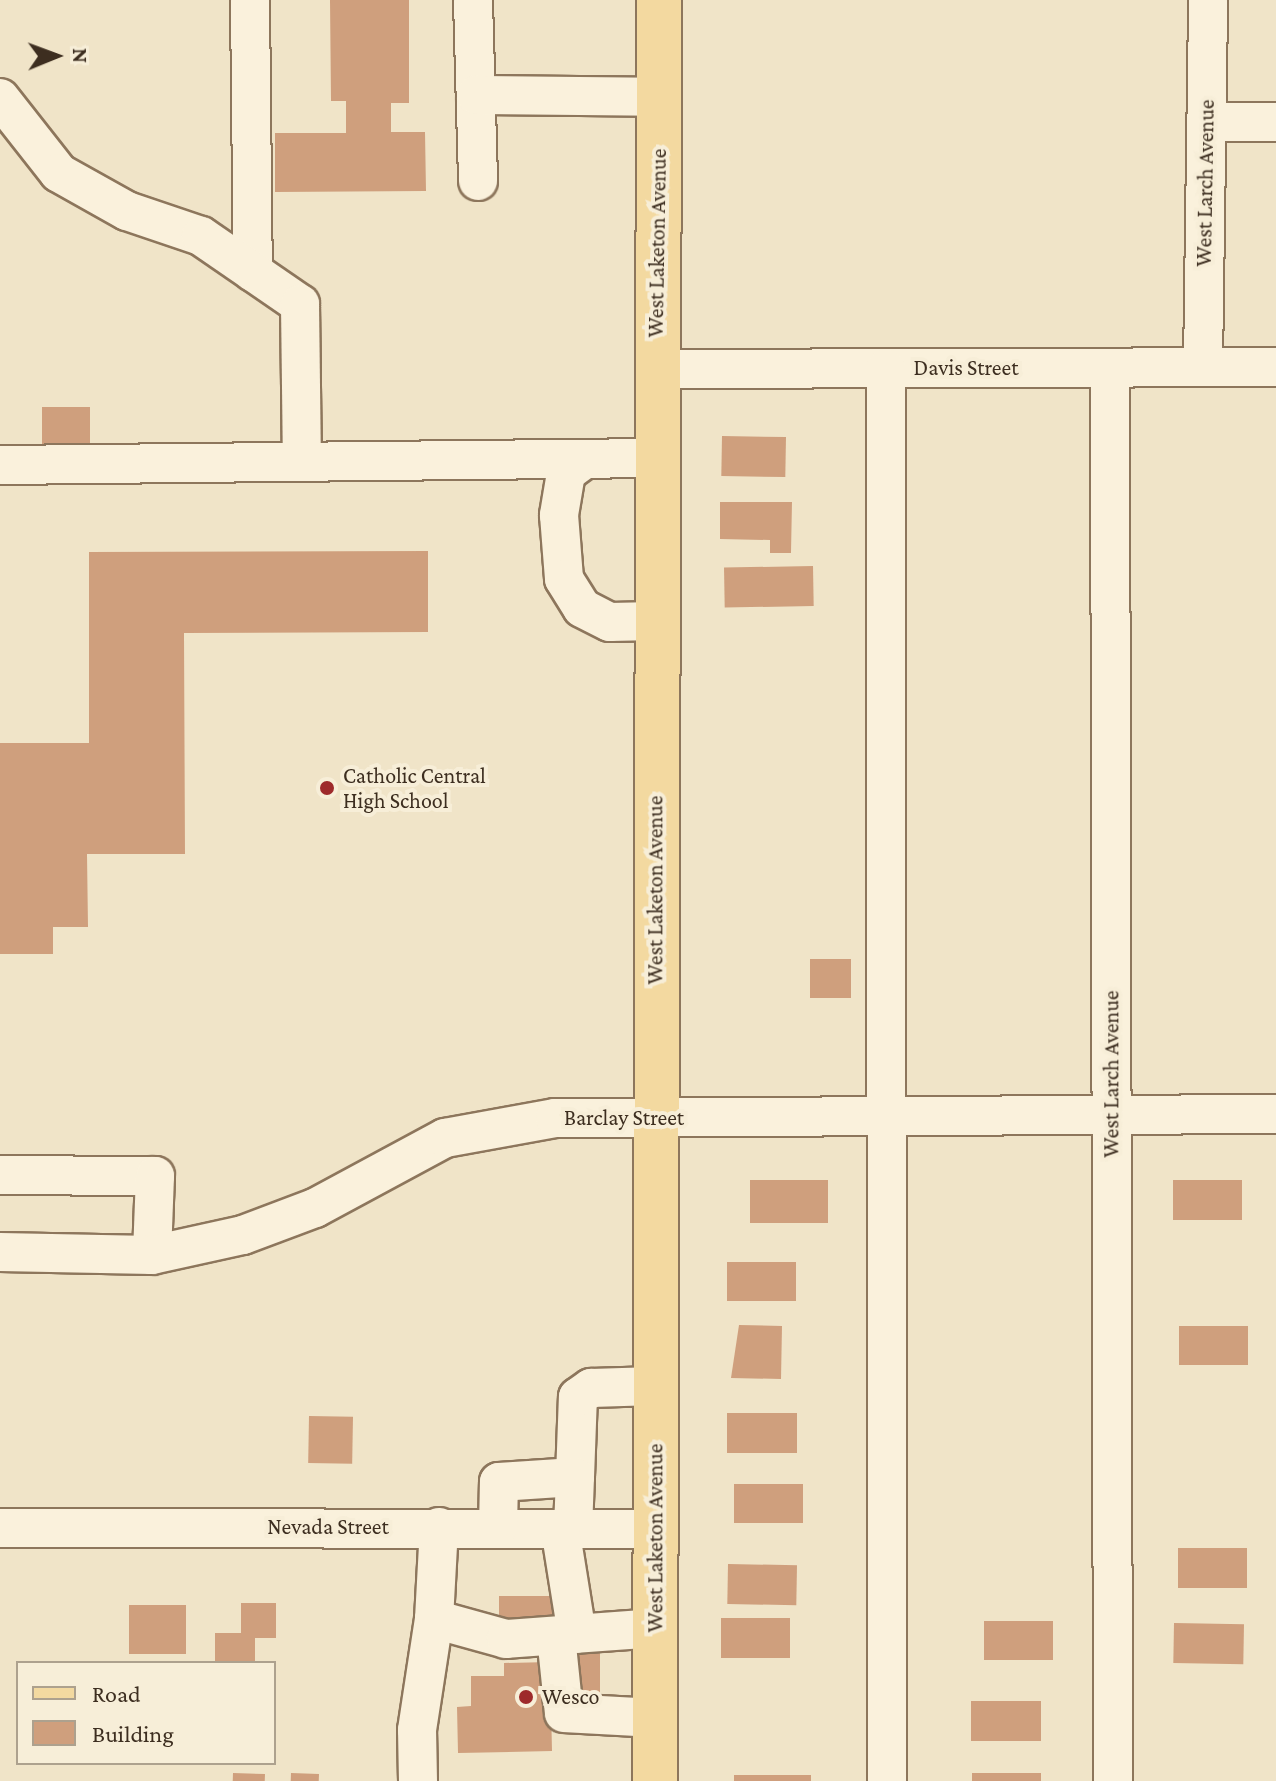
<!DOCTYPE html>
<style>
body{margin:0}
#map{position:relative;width:1276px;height:1781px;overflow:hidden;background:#f0e4c8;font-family:"Crimson Pro",serif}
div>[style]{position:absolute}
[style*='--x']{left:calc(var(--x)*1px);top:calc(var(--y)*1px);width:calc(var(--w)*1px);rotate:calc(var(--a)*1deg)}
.building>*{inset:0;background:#cf9f7d;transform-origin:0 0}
.roads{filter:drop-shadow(2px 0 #8d765c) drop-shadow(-2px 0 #8d765c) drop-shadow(0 2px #8d765c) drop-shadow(0 -2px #8d765c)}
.minor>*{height:38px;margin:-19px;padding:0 19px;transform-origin:19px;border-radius:19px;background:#faf1dc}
.major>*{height:44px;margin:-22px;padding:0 22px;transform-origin:22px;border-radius:22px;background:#f3d9a0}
.dots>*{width:22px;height:22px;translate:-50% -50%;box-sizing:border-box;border:4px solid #f7eed8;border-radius:50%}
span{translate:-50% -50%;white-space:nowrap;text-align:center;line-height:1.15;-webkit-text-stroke:8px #f7eed8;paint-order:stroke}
.street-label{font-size:22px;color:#3d2e20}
.poi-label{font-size:22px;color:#3d2e20}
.left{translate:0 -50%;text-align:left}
.legend{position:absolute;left:16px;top:1661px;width:260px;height:104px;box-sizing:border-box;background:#f7eed8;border:2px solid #ada18e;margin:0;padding:10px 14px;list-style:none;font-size:24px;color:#3d2e20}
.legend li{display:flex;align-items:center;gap:16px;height:40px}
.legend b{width:40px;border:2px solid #ada18e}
.north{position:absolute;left:16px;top:16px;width:80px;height:80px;-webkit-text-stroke:6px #f7eed8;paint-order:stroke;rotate:89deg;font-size:22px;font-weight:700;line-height:32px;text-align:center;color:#3d2e20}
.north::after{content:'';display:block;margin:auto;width:28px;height:36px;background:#3d2e20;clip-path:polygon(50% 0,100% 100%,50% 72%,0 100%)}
</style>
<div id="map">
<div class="building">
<i style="clip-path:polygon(330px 0,409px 0,409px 103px,391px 103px,391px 132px,425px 132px,426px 191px,275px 192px,275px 133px,346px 133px,346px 101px,331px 101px)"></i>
<i style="left:42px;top:407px;width:48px;height:43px"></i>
<i style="left:722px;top:436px;width:64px;height:40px;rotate:1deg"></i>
<i style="clip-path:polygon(720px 502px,792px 502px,791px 553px,770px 553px,770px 540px,720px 539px)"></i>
<i style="clip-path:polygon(428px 551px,428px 632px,184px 633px,185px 854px,87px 854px,88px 927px,53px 927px,53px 954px,0 954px,0 743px,89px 743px,89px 552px)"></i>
<i style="left:813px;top:566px;width:40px;height:89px;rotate:89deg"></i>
<i style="left:810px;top:959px;width:41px;height:39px"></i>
<i style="left:750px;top:1180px;width:78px;height:43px"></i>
<i style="left:1173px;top:1180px;width:69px;height:40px"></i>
<i style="left:727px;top:1262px;width:69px;height:39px"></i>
<i style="clip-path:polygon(739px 1325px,782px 1326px,781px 1379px,731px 1378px)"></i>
<i style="left:1179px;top:1326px;width:69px;height:39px"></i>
<i style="left:727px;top:1413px;width:70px;height:40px"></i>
<i style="left:309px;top:1416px;width:44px;height:47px;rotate:1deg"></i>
<i style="left:734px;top:1484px;width:69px;height:39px"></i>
<i style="left:1178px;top:1548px;width:69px;height:40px"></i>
<i style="left:728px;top:1564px;width:69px;height:40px;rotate:1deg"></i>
<i style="left:499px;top:1596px;width:58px;height:36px"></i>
<i style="clip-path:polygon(241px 1603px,276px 1603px,276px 1638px,255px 1638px,255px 1663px,215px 1663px,215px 1633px,241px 1633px)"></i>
<i style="left:129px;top:1605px;width:57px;height:49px"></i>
<i style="left:721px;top:1618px;width:69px;height:40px"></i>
<i style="left:984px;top:1621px;width:69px;height:39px"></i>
<i style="left:1174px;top:1623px;width:70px;height:40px;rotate:1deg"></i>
<i style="left:565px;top:1641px;width:35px;height:59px"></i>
<i style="clip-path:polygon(550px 1662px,552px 1751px,458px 1753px,457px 1707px,471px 1706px,471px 1676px,504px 1676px,504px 1663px)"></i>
<i style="left:971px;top:1701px;width:70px;height:40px"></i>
<i style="left:233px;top:1773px;width:32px;height:8px;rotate:2deg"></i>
<i style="left:291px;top:1773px;width:28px;height:8px;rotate:2deg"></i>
<i style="left:972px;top:1773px;width:69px;height:8px"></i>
<i style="left:734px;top:1775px;width:77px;height:6px"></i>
</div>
<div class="roads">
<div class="minor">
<i style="--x:250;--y:0;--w:272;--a:89.4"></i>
<i style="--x:473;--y:0;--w:181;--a:88.4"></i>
<i style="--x:476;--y:95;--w:182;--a:0.6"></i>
<i style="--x:0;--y:98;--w:95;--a:51.8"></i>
<i style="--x:59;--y:173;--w:78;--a:29.2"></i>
<i style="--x:127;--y:211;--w:78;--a:18.7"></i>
<i style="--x:201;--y:236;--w:120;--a:34.5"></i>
<i style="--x:300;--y:304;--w:157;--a:89.3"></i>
<i style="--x:1206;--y:122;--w:70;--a:0"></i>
<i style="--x:1203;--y:366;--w:366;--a:-89.2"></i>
<i style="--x:1110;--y:368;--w:1413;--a:89.88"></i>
<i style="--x:656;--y:369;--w:620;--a:-0.18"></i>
<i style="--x:886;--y:369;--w:1412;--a:89.96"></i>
<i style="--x:585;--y:459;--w:24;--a:144"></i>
<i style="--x:566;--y:473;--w:43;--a:99.5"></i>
<i style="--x:559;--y:515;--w:64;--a:85.5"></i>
<i style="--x:564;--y:579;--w:34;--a:58"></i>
<i style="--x:582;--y:608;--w:31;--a:27"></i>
<i style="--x:610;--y:622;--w:45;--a:-1.3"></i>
<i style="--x:0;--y:465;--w:655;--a:-0.61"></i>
<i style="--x:0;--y:1175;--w:155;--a:0.4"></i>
<i style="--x:155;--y:1176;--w:79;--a:92.2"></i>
<i style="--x:0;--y:1252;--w:152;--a:1.1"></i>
<i style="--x:152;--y:1255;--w:93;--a:-12.4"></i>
<i style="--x:243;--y:1235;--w:77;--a:-20.6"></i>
<i style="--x:315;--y:1208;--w:148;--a:-28.3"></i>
<i style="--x:445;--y:1138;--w:112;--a:-10.3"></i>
<i style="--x:555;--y:1118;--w:721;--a:-0.32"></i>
<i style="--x:575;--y:1477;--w:80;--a:-87.9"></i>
<i style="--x:578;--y:1397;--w:16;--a:-35"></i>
<i style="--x:591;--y:1388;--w:64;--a:-1.8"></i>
<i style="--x:439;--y:1527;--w:92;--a:93.1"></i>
<i style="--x:434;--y:1619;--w:75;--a:15.5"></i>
<i style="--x:506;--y:1639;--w:149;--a:-4.2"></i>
<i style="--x:0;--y:1528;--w:656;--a:0.09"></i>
<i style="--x:498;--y:1528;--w:46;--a:-88.8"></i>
<i style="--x:499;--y:1482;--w:76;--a:-3.8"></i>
<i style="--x:575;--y:1477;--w:52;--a:92.2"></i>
<i style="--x:560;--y:1528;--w:107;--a:80.9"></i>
<i style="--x:556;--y:1636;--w:77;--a:84.1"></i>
<i style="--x:564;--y:1713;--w:91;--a:3.1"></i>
<i style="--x:418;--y:1781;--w:51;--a:-91.1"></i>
<i style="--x:417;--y:1730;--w:112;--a:-81.3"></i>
</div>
<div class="major">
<i style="--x:655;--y:1781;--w:1781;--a:-89.87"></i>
</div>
</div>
<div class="dots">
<i style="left:327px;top:788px;background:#9e2a2b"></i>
<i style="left:526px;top:1697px;background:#9e2a2b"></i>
</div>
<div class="street-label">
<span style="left:1205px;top:183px;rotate:-89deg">West Larch Avenue</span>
<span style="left:657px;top:243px;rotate:-89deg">West Laketon Avenue</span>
<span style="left:966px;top:368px">Davis Street</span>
<span style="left:655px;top:890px;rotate:-90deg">West Laketon Avenue</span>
<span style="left:1111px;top:1074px;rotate:-90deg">West Larch Avenue</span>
<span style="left:624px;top:1118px">Barclay Street</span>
<span style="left:328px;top:1527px">Nevada Street</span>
<span style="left:655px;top:1538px;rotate:-90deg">West Laketon Avenue</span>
</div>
<div class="poi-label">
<span class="left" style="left:343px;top:788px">Catholic Central<br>High School</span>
<span class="left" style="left:542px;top:1697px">Wesco</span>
</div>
<ul class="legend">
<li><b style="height:10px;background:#f3d9a0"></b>Road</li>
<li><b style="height:22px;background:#cf9f7d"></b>Building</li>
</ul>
<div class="north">N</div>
</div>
